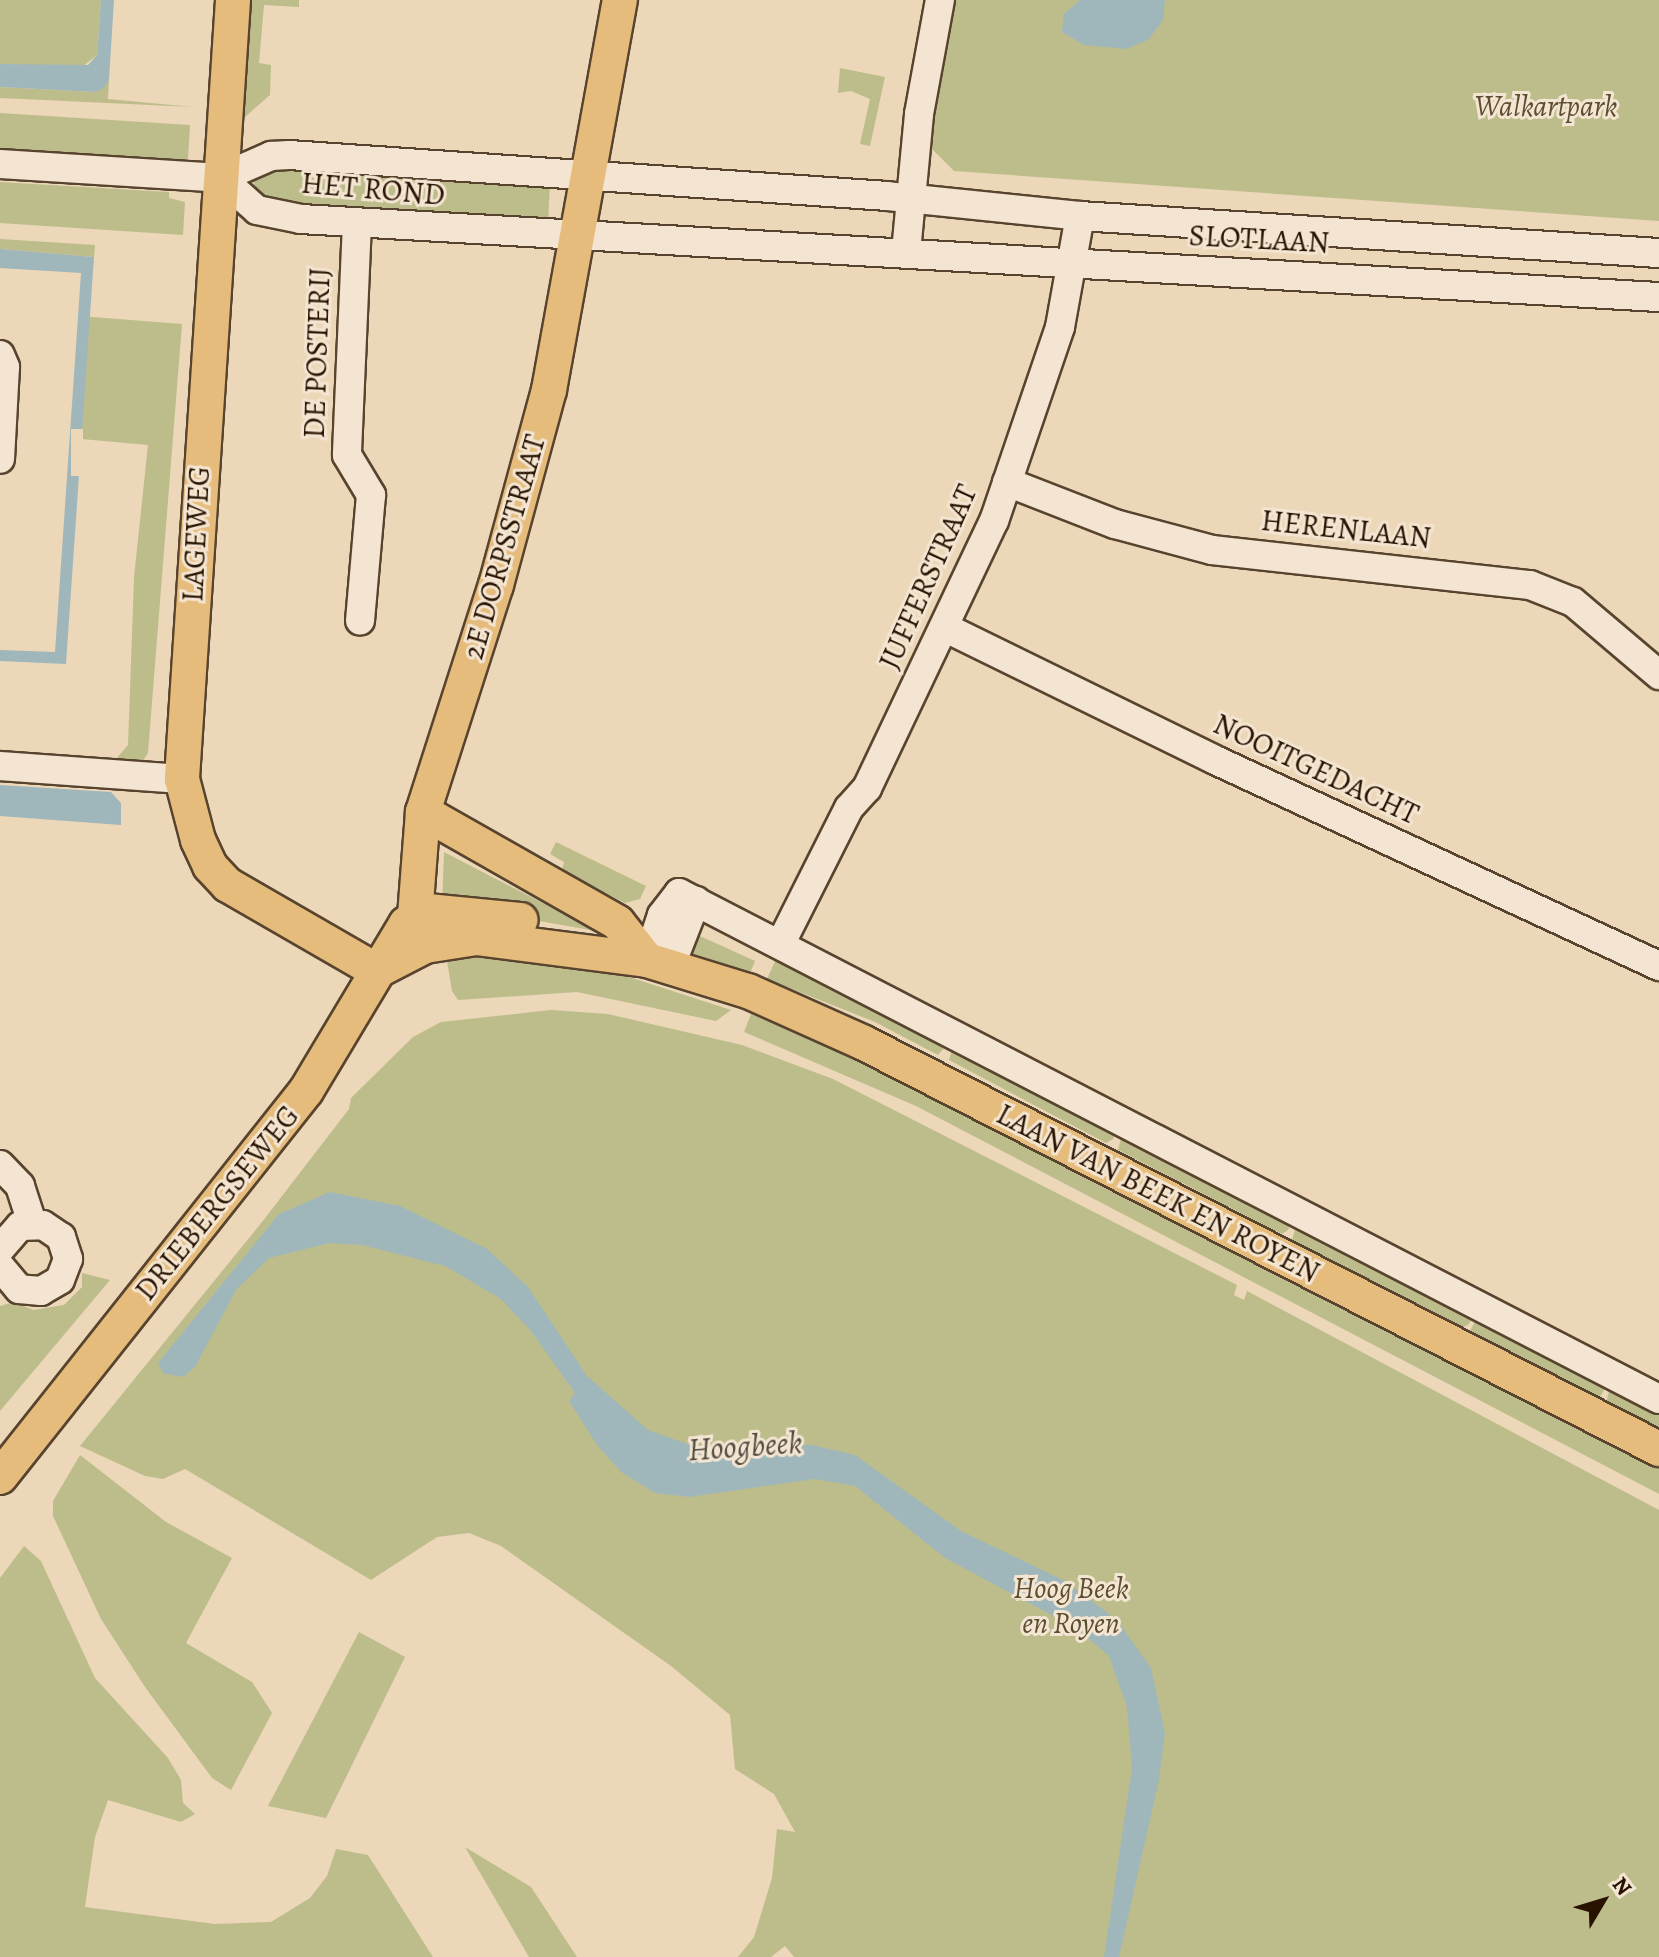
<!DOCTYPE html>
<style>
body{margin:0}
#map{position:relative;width:1659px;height:1957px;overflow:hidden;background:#ecd7b8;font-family:Alegreya,serif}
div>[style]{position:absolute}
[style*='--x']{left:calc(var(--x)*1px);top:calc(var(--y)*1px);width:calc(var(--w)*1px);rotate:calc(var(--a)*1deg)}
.green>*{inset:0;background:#bdbd8b;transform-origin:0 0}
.water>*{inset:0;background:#9fb6bb}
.pier>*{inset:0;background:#ecd7b8;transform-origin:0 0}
.roads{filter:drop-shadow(2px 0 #58442e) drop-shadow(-2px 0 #58442e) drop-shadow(0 2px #58442e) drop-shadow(0 -2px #58442e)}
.minor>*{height:28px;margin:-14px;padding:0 14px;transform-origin:14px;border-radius:14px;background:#f3e5d1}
.major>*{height:34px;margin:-17px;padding:0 17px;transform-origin:17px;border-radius:17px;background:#e6bc7c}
span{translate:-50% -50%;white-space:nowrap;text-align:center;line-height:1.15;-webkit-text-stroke:6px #f3e5d1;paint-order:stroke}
.park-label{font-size:30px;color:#5c4e31;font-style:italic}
.street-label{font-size:30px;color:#271300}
.water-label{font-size:32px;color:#514c41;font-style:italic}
.north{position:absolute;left:1563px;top:1861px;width:80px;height:80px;-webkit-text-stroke:6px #f3e5d1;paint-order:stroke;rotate:52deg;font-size:22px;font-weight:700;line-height:32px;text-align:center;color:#271300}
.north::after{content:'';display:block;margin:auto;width:28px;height:36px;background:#271300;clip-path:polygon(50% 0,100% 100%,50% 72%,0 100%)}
</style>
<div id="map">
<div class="green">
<i style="clip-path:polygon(0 0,101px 0,97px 55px,82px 67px,0 64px)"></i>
<i style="clip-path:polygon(244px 0,299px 0,299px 7px,264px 5px,259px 63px,271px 65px,270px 95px,245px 117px)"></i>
<i style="clip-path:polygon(951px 0,1659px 0,1659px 221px,954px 171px,929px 146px,927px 116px)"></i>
<i style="clip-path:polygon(840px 68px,885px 77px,870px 146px,860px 144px,870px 99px,851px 91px,838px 93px)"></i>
<i style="clip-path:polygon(109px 80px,108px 99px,193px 107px,0 98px,0 87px,95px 92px)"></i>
<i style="clip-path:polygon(0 113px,190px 125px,188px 159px,171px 160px,170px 167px,0 156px)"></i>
<i style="clip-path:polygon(272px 165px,550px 181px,548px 226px,288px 209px,255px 191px,253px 180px)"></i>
<i style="clip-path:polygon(0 182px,169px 192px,169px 198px,185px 202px,183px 235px,0 223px)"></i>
<i style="clip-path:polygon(0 239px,95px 245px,94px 257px,0 249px)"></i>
<i style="clip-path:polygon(80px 316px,182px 324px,148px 753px,143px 761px,116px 759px,128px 745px,134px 577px,148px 445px,70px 438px)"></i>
<i style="clip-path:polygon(556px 842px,646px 886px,640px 899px,625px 903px,562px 870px,564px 862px,550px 854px)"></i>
<i style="clip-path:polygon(444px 852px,589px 927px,592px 922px,613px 934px,442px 904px)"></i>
<i style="clip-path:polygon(689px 931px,755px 961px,750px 973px,689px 953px)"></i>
<i style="clip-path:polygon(445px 949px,592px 965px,731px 1010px,716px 1021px,577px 992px,458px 1000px,452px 991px)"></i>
<i style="clip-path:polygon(777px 957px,950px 1041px,938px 1055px,875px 1022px,767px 979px)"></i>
<i style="clip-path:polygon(551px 1010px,608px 1014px,742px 1045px,833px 1079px,1237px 1285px,1234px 1295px,1244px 1300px,1247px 1291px,1659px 1510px,1659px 1957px,794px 1957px,785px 1946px,771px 1957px,738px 1957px,754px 1937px,772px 1878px,777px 1829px,795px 1832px,774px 1794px,735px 1769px,730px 1715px,671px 1666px,501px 1546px,469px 1533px,437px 1537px,371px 1580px,185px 1469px,163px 1479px,145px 1476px,80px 1446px,262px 1222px,349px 1109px,351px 1098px,413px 1037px,441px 1022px)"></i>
<i style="clip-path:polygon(751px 1014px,854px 1054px,1659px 1463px,1659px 1494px,916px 1106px,744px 1032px)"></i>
<i style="clip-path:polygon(954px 1043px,1119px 1128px,1113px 1139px,1106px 1143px,949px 1060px)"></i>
<i style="clip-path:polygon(1123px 1130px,1294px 1218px,1288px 1230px,1282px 1234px,1118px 1150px)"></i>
<i style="clip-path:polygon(1298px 1220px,1475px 1312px,1469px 1324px,1462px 1328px,1292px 1240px)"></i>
<i style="clip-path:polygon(82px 1273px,110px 1280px,0 1411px,0 1306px,14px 1302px,33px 1310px,64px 1305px,82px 1287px)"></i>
<i style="left:1479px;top:1314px;width:146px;height:21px;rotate:28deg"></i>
<i style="clip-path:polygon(1611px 1383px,1659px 1408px,1659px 1430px,1606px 1403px)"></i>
<i style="clip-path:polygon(80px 1455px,166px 1522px,232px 1558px,186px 1643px,252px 1682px,272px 1713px,231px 1790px,212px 1778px,145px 1687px,101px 1619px,53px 1516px,53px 1501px)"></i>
<i style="clip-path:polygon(24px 1546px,41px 1561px,95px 1678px,168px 1758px,181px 1780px,183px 1803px,195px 1814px,181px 1822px,108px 1800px,95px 1837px,85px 1907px,215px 1924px,271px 1922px,310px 1898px,327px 1876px,336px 1849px,368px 1855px,433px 1957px,0 1957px,0 1578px)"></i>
<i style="clip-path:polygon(359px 1632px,405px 1657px,326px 1818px,268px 1806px)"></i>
<i style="clip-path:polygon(465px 1847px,531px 1887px,577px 1957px,529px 1957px)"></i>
</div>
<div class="water">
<i style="clip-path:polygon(101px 0,114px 0,109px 80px,104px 88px,95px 92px,0 87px,0 64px,88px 65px,97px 55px)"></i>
<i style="clip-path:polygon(1080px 0,1165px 0,1163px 20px,1148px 40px,1126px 49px,1084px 45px,1062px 32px,1064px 14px)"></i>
<i style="clip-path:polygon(0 249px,94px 257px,66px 664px,0 661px,0 650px,55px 652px,81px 273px,0 268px)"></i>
<i style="clip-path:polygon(0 785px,111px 792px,121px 803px,121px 825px,0 816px)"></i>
<i style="clip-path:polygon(330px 1192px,400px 1206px,487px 1249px,528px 1287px,587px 1376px,648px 1430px,693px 1446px,812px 1445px,855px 1455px,961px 1531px,1065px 1581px,1117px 1620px,1151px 1668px,1165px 1733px,1159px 1780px,1119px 1957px,1104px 1957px,1132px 1768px,1127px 1707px,1109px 1656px,1076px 1628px,945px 1558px,855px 1486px,815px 1479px,689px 1497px,655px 1493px,621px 1472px,597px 1445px,569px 1401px,575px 1393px,531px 1331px,501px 1299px,445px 1266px,362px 1245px,330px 1243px,269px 1258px,236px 1290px,195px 1367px,183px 1377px,163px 1373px,158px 1363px,279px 1214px)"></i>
</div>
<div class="pier">
<i style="left:71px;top:429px;width:12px;height:47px"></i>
</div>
<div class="roads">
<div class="minor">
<i style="--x:0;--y:164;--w:221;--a:3.6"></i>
<i style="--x:221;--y:178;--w:48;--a:41.6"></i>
<i style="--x:257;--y:210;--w:45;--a:11.6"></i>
<i style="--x:301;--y:219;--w:1360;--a:3.29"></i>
<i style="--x:221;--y:178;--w:55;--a:-23.7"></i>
<i style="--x:271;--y:156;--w:18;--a:-3"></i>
<i style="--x:289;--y:155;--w:599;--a:3.92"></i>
<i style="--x:887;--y:196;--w:194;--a:5.9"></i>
<i style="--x:1080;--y:216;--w:580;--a:3.66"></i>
<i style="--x:357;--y:223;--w:232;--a:92.5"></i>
<i style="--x:347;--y:455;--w:47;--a:59"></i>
<i style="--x:371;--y:495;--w:126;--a:95"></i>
<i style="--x:906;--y:252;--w:139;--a:-84.6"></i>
<i style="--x:919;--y:114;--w:116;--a:-79.6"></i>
<i style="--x:0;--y:355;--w:13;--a:67"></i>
<i style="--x:5;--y:367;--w:92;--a:93.1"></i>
<i style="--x:1007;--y:482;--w:116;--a:21.3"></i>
<i style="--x:1115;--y:524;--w:100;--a:15"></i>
<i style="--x:1212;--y:550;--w:320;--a:6.3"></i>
<i style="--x:1530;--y:585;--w:46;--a:21.6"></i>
<i style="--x:1573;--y:602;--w:113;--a:40.3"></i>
<i style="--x:946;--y:628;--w:297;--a:26.1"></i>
<i style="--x:1213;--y:759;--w:492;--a:24.9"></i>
<i style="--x:0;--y:766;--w:182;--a:4.1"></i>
<i style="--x:781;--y:943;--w:151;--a:-63.3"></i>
<i style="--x:849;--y:808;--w:27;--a:-48"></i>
<i style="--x:867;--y:788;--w:296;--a:-64.6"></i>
<i style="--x:994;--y:521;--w:205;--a:-71.2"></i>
<i style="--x:1060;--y:327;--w:113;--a:-79.8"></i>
<i style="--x:647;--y:960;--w:47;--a:-71.6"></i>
<i style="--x:662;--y:915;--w:28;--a:-52"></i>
<i style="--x:679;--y:893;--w:1103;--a:27.31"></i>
<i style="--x:671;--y:965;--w:69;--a:-68.7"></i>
<i style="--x:0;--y:1165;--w:29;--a:46"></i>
<i style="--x:20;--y:1186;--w:39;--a:72"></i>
<i style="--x:0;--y:1249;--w:30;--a:-49"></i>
<i style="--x:20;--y:1226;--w:23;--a:-2"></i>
<i style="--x:43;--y:1225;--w:22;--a:34"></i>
<i style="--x:61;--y:1237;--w:23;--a:72"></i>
<i style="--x:68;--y:1259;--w:22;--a:111"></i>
<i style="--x:60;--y:1280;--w:22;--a:150"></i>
<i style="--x:41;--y:1291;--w:22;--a:-175"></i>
<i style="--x:19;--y:1289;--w:30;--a:-130"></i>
</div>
<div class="major">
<i style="--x:233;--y:0;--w:781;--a:93.75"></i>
<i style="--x:182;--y:779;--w:63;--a:75.3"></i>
<i style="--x:198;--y:840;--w:29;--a:65"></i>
<i style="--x:210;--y:866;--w:26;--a:47"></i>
<i style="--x:228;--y:885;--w:172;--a:30"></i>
<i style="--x:423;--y:812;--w:224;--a:29.6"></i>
<i style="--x:618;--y:923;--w:47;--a:51.9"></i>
<i style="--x:415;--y:916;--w:104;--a:-85.6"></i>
<i style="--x:423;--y:812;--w:238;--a:-72.2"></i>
<i style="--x:496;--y:585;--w:202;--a:-74.8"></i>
<i style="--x:549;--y:390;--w:396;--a:-79.7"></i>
<i style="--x:377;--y:971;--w:54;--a:-27.5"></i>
<i style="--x:425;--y:946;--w:52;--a:-8.9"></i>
<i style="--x:476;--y:938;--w:172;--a:7.3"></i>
<i style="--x:647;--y:960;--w:106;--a:17.1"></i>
<i style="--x:748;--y:991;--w:127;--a:24.1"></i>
<i style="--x:864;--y:1043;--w:893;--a:27.05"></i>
<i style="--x:0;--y:1477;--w:493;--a:-51.6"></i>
<i style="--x:306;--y:1091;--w:195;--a:-59.1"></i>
<i style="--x:406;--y:924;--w:26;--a:-29"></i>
<i style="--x:429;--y:911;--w:92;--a:5.6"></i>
</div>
</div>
<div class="park-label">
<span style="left:1546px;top:106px">Walkartpark</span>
<span style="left:1071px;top:1605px">Hoog Beek<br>en Royen</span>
</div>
<div class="street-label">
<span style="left:373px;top:189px;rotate:5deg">HET ROND</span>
<span style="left:1259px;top:239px;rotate:3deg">SLOTLAAN</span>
<span style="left:317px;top:353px;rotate:-88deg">DE POSTERIJ</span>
<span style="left:1346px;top:529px;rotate:6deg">HERENLAAN</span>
<span style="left:196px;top:534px;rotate:-87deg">LAGEWEG</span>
<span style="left:504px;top:547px;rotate:-74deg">2E DORPSSTRAAT</span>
<span style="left:928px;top:577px;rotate:-66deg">JUFFERSTRAAT</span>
<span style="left:1316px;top:769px;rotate:25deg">NOOITGEDACHT</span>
<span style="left:1158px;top:1193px;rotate:27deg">LAAN VAN BEEK EN ROYEN</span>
<span style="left:217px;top:1203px;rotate:-51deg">DRIEBERGSEWEG</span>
</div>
<div class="water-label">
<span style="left:745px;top:1446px;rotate:-4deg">Hoogbeek</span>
</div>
<div class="north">N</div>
</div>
